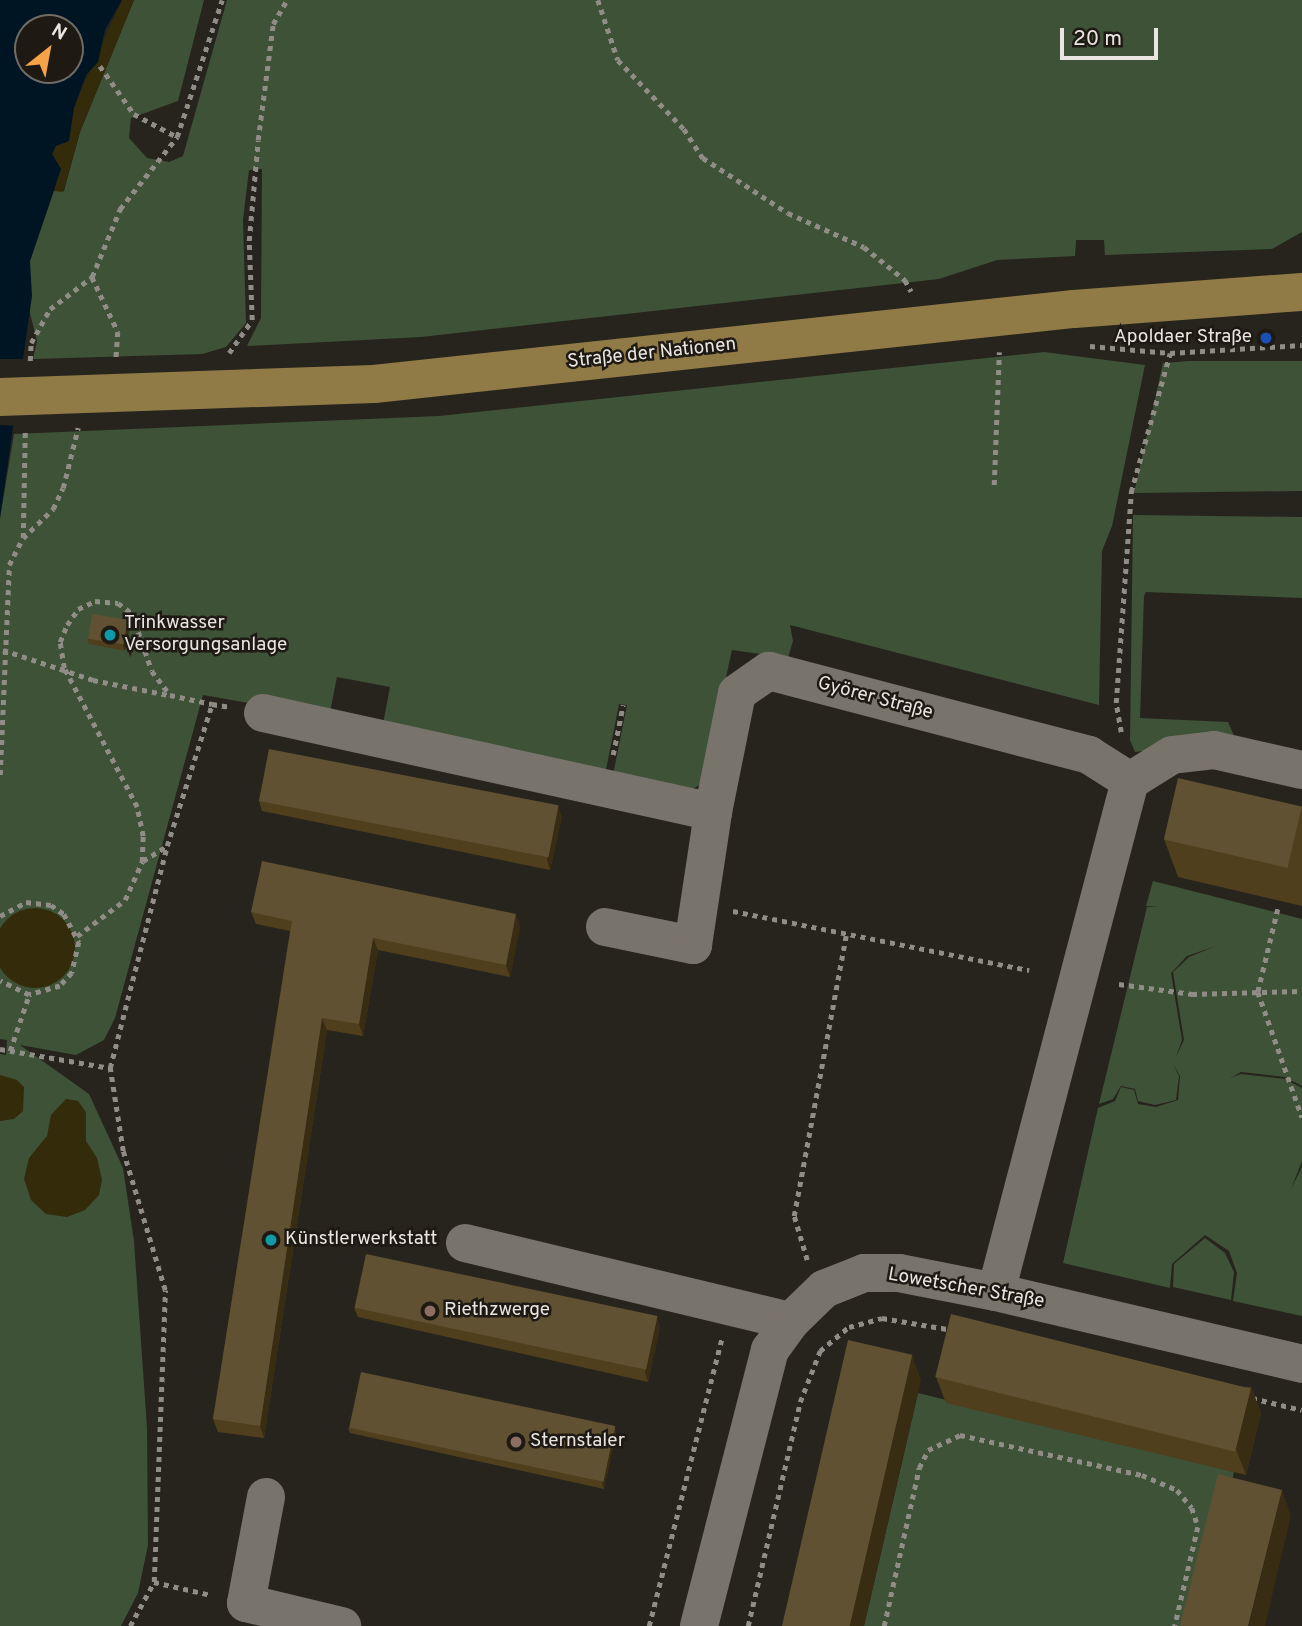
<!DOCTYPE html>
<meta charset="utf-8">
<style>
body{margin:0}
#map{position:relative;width:1302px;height:1626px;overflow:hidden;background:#27241d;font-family:Overpass,sans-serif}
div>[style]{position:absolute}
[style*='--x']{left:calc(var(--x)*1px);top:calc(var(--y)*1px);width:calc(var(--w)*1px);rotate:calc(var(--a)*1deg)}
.green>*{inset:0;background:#3e5238}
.sand>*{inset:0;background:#332b0a}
.round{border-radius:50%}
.water>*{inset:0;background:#001524}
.pier>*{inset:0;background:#27241d}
.path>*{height:4.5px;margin-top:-2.25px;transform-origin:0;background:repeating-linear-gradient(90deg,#908d87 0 5px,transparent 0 10px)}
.minor>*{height:38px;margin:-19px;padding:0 19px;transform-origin:19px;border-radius:19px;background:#78736b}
.major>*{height:38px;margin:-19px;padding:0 19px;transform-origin:19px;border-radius:19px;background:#907b46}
.wall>*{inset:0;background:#4f3f1c}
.shaded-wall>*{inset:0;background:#382c13}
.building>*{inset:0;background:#5f5131;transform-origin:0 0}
.dots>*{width:19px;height:19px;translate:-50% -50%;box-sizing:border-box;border:4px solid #1e1a13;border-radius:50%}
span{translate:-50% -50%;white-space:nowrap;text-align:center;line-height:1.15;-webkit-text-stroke:5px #1e1a13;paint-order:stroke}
.poi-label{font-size:19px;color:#e9e6e1}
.right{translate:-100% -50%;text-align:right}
.left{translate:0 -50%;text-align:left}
.street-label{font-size:19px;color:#e9e6e1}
.north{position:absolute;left:14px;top:14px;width:70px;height:70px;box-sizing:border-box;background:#1e1a13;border:2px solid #6f6c65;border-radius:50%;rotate:31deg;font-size:19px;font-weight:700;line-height:28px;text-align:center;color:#e9e6e1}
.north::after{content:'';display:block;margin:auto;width:24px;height:32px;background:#f7a248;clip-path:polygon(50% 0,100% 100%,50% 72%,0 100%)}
.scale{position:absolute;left:1060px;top:28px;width:98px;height:32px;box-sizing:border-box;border:4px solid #e9e6e1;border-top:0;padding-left:9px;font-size:21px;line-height:24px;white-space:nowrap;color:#e9e6e1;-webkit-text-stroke:5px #1e1a13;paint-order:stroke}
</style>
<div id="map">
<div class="green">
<i style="clip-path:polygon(134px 0,204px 0,178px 101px,131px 118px,129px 138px,147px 158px,169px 162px,183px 156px,227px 0,1302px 0,1302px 232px,1272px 249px,1105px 255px,1104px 240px,1076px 240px,1075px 256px,997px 260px,939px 279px,421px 337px,247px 346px,261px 318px,262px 169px,249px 170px,243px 220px,246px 323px,226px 347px,202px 354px,33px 359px,37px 341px,29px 309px,30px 261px,54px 191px,64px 191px,80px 132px)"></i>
<i style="clip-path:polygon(1044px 352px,1145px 365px,1112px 526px,1102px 551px,1099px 705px,790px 625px,793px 641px,788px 658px,732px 650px,703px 783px,684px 794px,612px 780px,627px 705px,619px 704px,604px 780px,382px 729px,390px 687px,337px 677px,329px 717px,203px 695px,115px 1018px,104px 1040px,76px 1055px,20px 1045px,89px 1094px,123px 1168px,134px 1241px,147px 1428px,148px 1545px,138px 1593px,121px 1626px,0 1626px,0 1054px,6px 1055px,7px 1040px,0 1039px,0 518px,14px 434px,439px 416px)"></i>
<i style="clip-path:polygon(1189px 361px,1302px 361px,1302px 491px,1134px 493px,1163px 363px)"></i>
<i style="clip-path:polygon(1133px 515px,1302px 517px,1302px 598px,1146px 592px,1144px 596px,1140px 718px,1228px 722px,1235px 738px,1135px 752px,1130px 740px)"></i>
<i style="clip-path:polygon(evenodd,1153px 881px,1302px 919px,1302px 1086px,1285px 1077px,1241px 1072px,1230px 1078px,1241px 1074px,1285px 1079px,1302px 1088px,1302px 1161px,1291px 1189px,1302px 1167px,1302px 1316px,1233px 1301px,1237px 1273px,1229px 1251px,1205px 1235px,1172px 1264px,1170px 1288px,1063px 1263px,1098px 1108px,1115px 1101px,1121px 1087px,1134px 1090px,1138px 1104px,1156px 1107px,1178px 1100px,1180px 1076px,1173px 1064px,1179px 1076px,1176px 1100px,1155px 1105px,1138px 1101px,1135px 1089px,1121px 1086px,1113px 1099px,1099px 1104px,1147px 907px,1158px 906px,1146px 906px,1153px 881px,1216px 946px,1189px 957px,1173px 972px,1184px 1040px,1176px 1057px,1182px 1040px,1171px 973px,1187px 956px,1216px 946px)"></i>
<i style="clip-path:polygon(1205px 1238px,1225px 1253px,1234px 1272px,1231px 1300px,1173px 1287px,1174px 1264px)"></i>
<i style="clip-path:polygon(918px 1393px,1234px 1472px,1197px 1626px,864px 1626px)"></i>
</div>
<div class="sand">
<i style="clip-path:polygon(122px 0,134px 0,80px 132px,63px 192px,54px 191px,61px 169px,52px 154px)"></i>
<i class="round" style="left:-5px;top:908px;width:80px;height:80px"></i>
<i style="clip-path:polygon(0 1075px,17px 1080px,24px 1087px,23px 1111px,14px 1119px,0 1121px)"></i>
<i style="clip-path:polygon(66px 1099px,78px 1101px,86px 1112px,86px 1141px,97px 1158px,102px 1180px,99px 1195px,85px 1210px,67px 1217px,46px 1214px,31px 1200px,24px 1179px,29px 1158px,47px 1136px,51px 1115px)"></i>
</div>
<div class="water">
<i style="clip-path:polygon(evenodd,0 0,122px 0,105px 30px,98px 62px,86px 75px,74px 108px,69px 141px,56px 146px,52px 154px,61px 169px,30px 261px,32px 296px,0 518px,0 0,28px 28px,70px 28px,70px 70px,28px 70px,28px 28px)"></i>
</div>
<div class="pier">
<i style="clip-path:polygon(0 359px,27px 359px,19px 426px,0 425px)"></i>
</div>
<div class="path">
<i style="--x:598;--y:0;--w:63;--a:71.6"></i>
<i style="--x:618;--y:60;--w:95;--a:46.3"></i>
<i style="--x:684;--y:129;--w:35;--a:57"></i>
<i style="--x:703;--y:158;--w:101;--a:32.9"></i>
<i style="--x:788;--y:213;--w:83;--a:24.1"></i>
<i style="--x:864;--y:247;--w:53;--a:38.8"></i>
<i style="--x:905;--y:280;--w:13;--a:61"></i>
<i style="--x:100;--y:66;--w:59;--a:54.7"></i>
<i style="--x:134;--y:114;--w:49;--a:28.1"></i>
<i style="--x:92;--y:277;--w:61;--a:64.7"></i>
<i style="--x:118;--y:332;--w:26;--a:94"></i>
<i style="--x:1090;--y:346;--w:80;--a:5"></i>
<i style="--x:1170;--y:353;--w:132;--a:-3.5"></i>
<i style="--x:229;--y:353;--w:40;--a:-55.1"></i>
<i style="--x:252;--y:320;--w:79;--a:-92.2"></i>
<i style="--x:249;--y:241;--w:101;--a:-84.9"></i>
<i style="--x:258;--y:140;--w:117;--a:-82.6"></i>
<i style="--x:273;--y:24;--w:28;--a:-60"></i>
<i style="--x:30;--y:361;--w:18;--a:-87"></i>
<i style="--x:31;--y:343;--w:39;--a:-61"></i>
<i style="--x:50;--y:309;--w:53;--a:-37.3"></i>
<i style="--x:92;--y:277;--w:74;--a:-67.6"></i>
<i style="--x:120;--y:209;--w:92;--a:-51.6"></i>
<i style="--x:177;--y:137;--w:144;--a:-71.8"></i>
<i style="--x:994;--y:485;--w:133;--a:-87.8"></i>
<i style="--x:23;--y:538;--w:42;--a:-44"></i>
<i style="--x:53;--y:509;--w:23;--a:-65"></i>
<i style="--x:63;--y:488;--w:62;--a:-76"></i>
<i style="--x:3;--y:650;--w:95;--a:18.4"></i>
<i style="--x:93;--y:680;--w:77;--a:11.2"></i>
<i style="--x:1121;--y:732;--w:29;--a:-100"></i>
<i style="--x:1116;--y:703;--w:212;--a:-85.9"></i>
<i style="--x:1131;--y:492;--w:144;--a:-74.3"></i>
<i style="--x:613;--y:755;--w:51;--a:-78.7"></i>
<i style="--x:0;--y:775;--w:210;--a:-87.5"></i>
<i style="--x:9;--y:565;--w:30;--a:-63"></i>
<i style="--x:23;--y:538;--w:108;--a:-88.9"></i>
<i style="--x:143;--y:861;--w:28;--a:-32"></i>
<i style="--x:1278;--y:909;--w:85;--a:103.5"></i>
<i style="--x:1258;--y:992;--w:133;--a:70.6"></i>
<i style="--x:733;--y:911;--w:302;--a:11.3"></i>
<i style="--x:0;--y:916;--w:30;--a:-28"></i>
<i style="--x:26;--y:902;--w:25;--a:7"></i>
<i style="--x:51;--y:905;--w:16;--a:35"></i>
<i style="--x:64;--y:914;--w:32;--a:62"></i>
<i style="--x:79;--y:942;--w:32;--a:103"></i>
<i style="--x:72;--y:973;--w:18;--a:133"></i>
<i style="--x:60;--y:986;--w:32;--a:164"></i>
<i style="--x:29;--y:995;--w:32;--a:-154"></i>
<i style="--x:77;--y:936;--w:60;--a:-36.9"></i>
<i style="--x:125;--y:900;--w:42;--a:-65.9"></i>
<i style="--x:142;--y:862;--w:26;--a:-88"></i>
<i style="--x:143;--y:836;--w:30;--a:-102"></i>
<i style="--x:137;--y:807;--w:157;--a:-117.7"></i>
<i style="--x:64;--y:668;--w:26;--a:-99"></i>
<i style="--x:60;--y:642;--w:18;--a:-68"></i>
<i style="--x:67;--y:625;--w:19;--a:-55"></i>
<i style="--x:78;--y:609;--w:19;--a:-25"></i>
<i style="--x:95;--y:601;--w:23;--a:5"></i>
<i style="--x:118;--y:603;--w:17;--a:36"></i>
<i style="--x:132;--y:613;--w:61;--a:71"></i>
<i style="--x:152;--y:671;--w:30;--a:53"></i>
<i style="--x:170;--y:695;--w:43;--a:12.1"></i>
<i style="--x:1119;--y:984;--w:74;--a:7.8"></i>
<i style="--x:1192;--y:994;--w:110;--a:-1.6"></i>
<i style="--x:0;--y:1049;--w:112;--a:9.8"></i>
<i style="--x:10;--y:1051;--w:59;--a:-71.3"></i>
<i style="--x:807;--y:1260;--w:46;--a:-106.5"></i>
<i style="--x:794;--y:1216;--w:285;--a:-79.5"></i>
<i style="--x:1252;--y:1398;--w:51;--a:13.5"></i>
<i style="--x:154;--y:1582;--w:58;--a:12.8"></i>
<i style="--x:130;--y:1626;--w:50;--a:-61.4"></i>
<i style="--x:154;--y:1582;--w:292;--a:-87.8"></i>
<i style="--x:165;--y:1290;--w:145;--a:-106.8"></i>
<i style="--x:123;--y:1151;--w:84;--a:-98.9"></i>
<i style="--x:110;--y:1068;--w:229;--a:-75.6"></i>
<i style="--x:167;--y:846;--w:149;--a:-72.4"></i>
<i style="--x:212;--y:704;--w:19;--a:9"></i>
<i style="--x:649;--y:1626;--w:297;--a:-75.8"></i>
<i style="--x:748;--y:1626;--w:230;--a:-76.9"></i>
<i style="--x:800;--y:1402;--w:55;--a:-68.6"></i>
<i style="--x:820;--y:1351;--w:38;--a:-40"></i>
<i style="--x:849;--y:1327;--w:34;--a:-15"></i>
<i style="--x:882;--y:1318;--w:72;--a:9.6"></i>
<i style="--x:884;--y:1626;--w:162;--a:-77.5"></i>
<i style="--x:919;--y:1468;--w:20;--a:-63"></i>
<i style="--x:928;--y:1450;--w:35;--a:-25"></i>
<i style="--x:960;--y:1435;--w:186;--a:12.4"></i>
<i style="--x:1142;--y:1475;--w:38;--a:23"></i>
<i style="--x:1177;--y:1490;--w:23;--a:50"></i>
<i style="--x:1192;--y:1508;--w:20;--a:72"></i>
<i style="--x:1198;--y:1527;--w:102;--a:103.1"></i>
</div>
<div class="minor">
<i style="--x:263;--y:713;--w:461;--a:12.4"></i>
<i style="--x:713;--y:812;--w:121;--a:-78.6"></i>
<i style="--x:737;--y:693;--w:39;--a:-35"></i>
<i style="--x:769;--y:671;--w:331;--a:14.7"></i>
<i style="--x:1089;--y:755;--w:49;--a:32.4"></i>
<i style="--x:605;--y:927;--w:90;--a:11.6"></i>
<i style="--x:693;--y:945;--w:134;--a:-81.4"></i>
<i style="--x:465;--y:1243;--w:335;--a:13.5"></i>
<i style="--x:996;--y:1292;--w:528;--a:-75.31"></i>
<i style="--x:1130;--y:781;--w:49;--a:-31.8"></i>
<i style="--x:1172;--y:755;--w:42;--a:-6.8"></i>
<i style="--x:1214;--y:750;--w:90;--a:12.8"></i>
<i style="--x:266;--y:1497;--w:108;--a:100.7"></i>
<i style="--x:246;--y:1603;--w:99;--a:13.5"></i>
<i style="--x:699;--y:1626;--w:285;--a:-75.6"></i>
<i style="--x:770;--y:1350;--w:36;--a:-54"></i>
<i style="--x:791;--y:1321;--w:46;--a:-44.1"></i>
<i style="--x:824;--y:1289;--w:43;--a:-21.8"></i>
<i style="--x:864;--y:1273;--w:35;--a:0"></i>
<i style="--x:899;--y:1273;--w:99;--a:11.1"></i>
<i style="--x:996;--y:1292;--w:314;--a:13.2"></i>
</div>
<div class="major">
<i style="--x:0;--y:397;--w:374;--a:-2"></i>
<i style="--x:374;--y:384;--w:704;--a:-6.12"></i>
<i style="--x:1074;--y:309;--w:229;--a:-4.3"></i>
</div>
<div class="wall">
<i style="clip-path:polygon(128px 620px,130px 625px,125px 651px,89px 644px,87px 639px)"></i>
<i style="clip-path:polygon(259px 801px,562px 816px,550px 870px,262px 811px)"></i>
<i style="clip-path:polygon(1302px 807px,1302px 906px,1178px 877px,1164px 839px)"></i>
<i style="clip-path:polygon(251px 912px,520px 926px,510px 977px,378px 950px,363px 1036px,327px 1030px,264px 1438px,218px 1432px,213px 1419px,290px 931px,256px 924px)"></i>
<i style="clip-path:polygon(354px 1308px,657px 1318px,660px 1328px,648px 1382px,358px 1317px)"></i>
<i style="clip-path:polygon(936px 1377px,1251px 1387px,1261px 1413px,1246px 1475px,946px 1403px)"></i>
<i style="clip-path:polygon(348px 1428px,615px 1428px,616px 1433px,604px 1489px,350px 1433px)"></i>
</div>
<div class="shaded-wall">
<i style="clip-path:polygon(128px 620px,130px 625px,125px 651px,123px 646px)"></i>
<i style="clip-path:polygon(558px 807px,562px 816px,550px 870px,547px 860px)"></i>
<i style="clip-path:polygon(516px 914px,520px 926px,510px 977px,506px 965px)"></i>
<i style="clip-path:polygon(373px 938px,378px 950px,363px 1036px,359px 1024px)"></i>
<i style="clip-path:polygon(322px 1018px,327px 1030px,264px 1438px,260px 1426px)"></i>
<i style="clip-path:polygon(657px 1318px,660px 1328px,648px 1382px,645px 1372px)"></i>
<i style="clip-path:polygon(912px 1355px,921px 1380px,864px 1626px,848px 1626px)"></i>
<i style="clip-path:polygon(1251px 1387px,1261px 1413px,1246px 1475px,1236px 1449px)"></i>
<i style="clip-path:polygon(615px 1428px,616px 1433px,604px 1489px,602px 1484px)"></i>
<i style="clip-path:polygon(1282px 1490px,1291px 1516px,1265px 1626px,1249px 1626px)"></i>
</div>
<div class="building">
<i style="left:92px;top:614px;width:36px;height:25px;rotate:9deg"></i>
<i style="left:269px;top:749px;width:295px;height:53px;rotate:11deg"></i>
<i style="left:1178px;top:778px;width:127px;height:63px;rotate:13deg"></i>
<i style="clip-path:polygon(262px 861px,516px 914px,506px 965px,373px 938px,359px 1024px,322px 1018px,260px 1426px,213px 1419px,292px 921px,251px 912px)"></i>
<i style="left:366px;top:1254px;width:298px;height:55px;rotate:12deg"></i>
<i style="left:951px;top:1314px;width:309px;height:65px;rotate:14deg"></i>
<i style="left:848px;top:1340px;width:66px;height:294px;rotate:13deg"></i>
<i style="left:361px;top:1372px;width:260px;height:57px;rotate:12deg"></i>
<i style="left:1218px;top:1474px;width:66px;height:156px;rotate:14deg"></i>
</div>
<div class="dots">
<i style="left:1266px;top:338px;background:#1a4fb4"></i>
<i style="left:110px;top:635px;background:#0f9aa8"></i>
<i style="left:271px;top:1240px;background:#0f9aa8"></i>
<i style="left:430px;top:1311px;background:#8d6e63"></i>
<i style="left:516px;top:1442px;background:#8d6e63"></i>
</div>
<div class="poi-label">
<span class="right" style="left:1252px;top:338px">Apoldaer Straße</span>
<span class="left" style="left:124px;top:635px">Trinkwasser<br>Versorgungsanlage</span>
<span class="left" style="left:285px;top:1240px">Künstlerwerkstatt</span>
<span class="left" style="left:444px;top:1311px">Riethzwerge</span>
<span class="left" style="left:530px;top:1442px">Sternstaler</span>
</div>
<div class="street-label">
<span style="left:652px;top:354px;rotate:-6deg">Straße der Nationen</span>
<span style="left:875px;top:699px;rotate:15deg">Györer Straße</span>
<span style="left:966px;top:1289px;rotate:10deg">Lowetscher Straße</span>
</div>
<div class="north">N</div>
<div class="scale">20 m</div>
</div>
